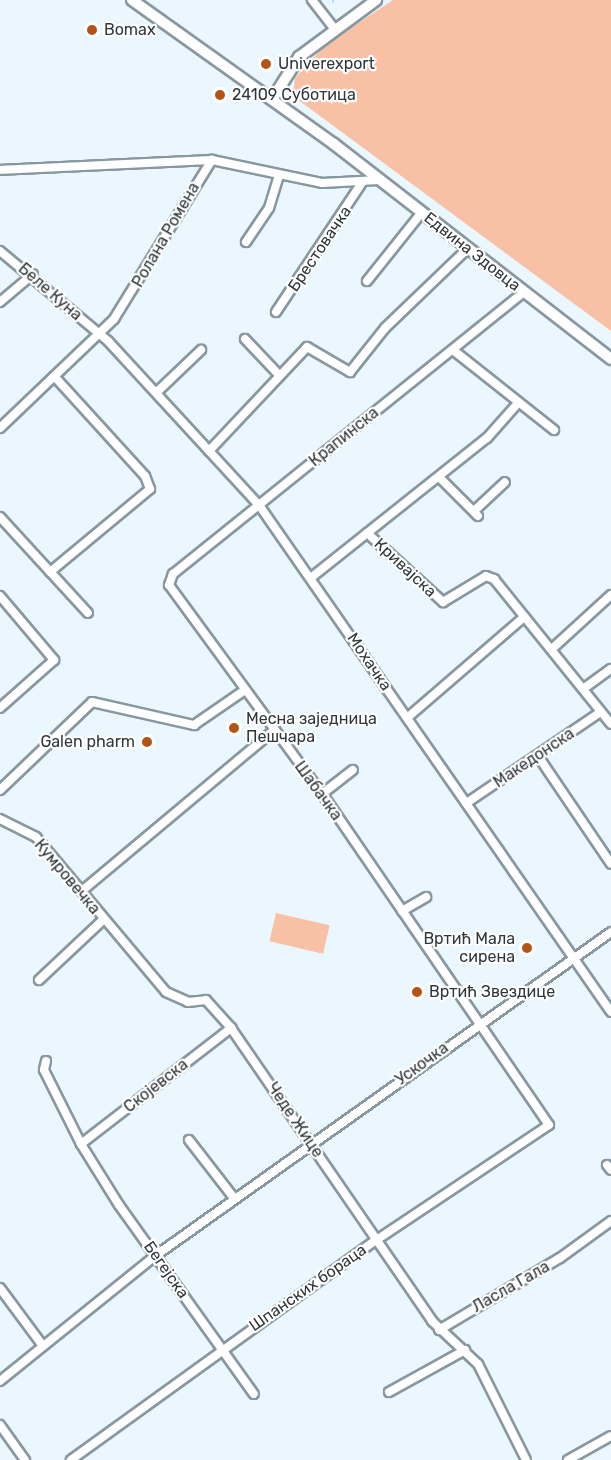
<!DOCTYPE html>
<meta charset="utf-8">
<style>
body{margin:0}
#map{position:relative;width:611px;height:1460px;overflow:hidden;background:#eaf7fe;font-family:Rubik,sans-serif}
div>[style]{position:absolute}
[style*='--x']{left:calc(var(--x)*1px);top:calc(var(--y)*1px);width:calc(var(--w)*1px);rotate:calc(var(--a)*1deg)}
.green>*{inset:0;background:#f8c0a5;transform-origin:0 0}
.stream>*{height:2px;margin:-1px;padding:0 1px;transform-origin:1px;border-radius:1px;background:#b5dff5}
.roads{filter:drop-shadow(2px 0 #8998a0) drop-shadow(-2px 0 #8998a0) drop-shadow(0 2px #8998a0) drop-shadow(0 -2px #8998a0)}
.minor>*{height:8px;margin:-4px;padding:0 4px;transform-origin:4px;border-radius:4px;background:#fff}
.tertiary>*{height:10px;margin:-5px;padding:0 5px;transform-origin:5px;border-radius:5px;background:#fff}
.secondary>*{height:10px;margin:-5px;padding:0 5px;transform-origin:5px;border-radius:5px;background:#fff}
.dots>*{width:16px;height:16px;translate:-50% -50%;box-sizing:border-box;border:3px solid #fff;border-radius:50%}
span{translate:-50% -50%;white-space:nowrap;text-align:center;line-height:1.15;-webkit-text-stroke:4.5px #fff;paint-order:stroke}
.poi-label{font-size:16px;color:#303639}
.left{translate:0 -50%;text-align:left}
.right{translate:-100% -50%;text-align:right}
.street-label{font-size:16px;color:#303639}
</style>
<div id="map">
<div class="green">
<i style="clip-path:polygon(393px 0,611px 0,611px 331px,293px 96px,295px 78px,325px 45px)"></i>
<i style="left:276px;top:913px;width:55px;height:29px;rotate:13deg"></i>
</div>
<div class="stream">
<i style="--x:333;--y:2;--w:2;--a:-90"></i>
</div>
<div class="roads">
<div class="minor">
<i style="--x:312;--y:0;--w:34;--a:52"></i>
<i style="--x:0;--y:170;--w:212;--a:-2.7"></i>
<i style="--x:246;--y:242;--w:41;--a:-55.9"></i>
<i style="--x:269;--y:208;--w:34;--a:-73"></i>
<i style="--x:0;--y:251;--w:141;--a:39.8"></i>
<i style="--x:108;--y:341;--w:223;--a:47.4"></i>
<i style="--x:259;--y:505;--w:617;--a:55.23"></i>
<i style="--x:367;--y:281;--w:88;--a:-51.4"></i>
<i style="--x:0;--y:302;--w:43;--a:-40.3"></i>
<i style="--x:276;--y:312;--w:154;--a:-56.4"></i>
<i style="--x:245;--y:339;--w:50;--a:46.6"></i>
<i style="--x:453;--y:350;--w:129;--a:38.4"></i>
<i style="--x:157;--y:392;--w:61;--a:-43.7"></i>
<i style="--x:0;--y:428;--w:158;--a:-43.7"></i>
<i style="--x:114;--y:319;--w:187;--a:-58.4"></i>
<i style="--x:212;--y:160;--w:112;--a:11.8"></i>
<i style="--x:322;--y:183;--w:57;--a:-3"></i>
<i style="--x:209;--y:451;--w:143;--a:-46.7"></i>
<i style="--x:307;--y:347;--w:50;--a:30.2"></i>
<i style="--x:350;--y:372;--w:56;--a:-51.5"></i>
<i style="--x:385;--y:328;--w:115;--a:-43.9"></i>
<i style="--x:439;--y:477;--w:55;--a:45"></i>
<i style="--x:474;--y:511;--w:42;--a:-43.1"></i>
<i style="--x:0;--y:517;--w:130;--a:47.5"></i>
<i style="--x:367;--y:533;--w:103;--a:42.2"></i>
<i style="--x:443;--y:602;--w:50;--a:-31.2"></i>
<i style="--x:486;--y:576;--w:9;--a:21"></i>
<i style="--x:494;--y:579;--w:186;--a:51.1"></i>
<i style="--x:50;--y:572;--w:130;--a:-39.7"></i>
<i style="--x:150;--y:489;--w:14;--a:-111"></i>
<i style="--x:145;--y:476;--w:135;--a:-132.3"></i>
<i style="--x:312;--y:577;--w:223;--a:-38.5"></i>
<i style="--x:487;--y:438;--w:47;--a:-48.5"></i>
<i style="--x:0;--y:596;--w:84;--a:49.8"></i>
<i style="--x:54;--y:660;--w:72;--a:138.4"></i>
<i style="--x:554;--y:647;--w:77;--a:-42.4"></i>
<i style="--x:583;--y:689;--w:34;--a:-36"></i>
<i style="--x:407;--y:718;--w:155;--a:-40.8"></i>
<i style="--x:538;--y:756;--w:130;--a:55.9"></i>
<i style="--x:0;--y:790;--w:127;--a:-43.7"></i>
<i style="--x:92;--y:702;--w:105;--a:12.7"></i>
<i style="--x:194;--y:725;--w:62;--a:-34.5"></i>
<i style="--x:322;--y:794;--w:39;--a:-38"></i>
<i style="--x:468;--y:802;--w:158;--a:-34.2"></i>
<i style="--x:0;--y:819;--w:40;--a:26.6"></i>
<i style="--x:36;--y:837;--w:202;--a:50"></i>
<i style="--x:166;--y:992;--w:24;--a:24"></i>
<i style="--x:188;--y:1002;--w:18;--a:-6"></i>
<i style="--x:206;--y:1000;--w:38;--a:48"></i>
<i style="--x:231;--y:1028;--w:355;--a:55.5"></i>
<i style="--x:432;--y:1321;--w:63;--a:43.1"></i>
<i style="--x:478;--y:1364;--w:107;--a:63.4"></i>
<i style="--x:83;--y:890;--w:248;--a:-39.9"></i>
<i style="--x:402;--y:911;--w:28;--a:-30"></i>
<i style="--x:39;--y:980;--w:88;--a:-43.2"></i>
<i style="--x:46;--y:1061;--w:9;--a:103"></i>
<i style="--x:44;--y:1070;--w:83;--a:63.4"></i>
<i style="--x:81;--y:1144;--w:72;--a:58.1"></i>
<i style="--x:119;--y:1205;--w:232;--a:54.5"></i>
<i style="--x:189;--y:1140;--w:73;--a:52.2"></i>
<i style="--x:81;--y:1144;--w:190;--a:-37.7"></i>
<i style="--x:607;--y:1165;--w:6;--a:51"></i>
<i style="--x:0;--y:1288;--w:72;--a:53.4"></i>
<i style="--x:439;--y:1330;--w:141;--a:-30.8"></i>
<i style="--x:560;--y:1258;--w:63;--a:-36"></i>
<i style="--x:0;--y:1381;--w:199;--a:-38.9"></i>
<i style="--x:155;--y:1256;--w:559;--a:-35.39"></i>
<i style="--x:389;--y:1392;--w:87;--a:-28.9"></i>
<i style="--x:0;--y:1425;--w:43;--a:54.5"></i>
<i style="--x:71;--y:1460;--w:375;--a:-35.8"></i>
<i style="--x:375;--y:1241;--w:209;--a:-33.7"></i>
<i style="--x:549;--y:1125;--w:401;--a:-124.4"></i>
<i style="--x:322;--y:794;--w:259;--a:-126.2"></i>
<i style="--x:169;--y:585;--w:12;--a:-70"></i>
<i style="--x:173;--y:574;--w:450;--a:-38.8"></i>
<i style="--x:568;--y:1460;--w:49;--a:-29.2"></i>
</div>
<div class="tertiary">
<i style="--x:273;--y:98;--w:49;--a:-57.6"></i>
<i style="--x:299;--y:57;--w:96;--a:-36.5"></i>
</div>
<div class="secondary">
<i style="--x:132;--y:0;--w:248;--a:35.5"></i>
<i style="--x:334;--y:144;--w:351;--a:37.8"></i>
</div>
</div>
<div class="dots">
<i style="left:92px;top:30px;background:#b55316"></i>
<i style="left:266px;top:64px;background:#b55316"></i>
<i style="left:220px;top:95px;background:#b55316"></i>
<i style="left:234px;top:728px;background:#b55316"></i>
<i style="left:147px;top:742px;background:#b55316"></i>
<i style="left:527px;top:948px;background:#b55316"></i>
<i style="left:417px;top:992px;background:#b55316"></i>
</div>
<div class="poi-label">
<span class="left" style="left:104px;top:30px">Bomax</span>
<span class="left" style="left:278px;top:64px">Univerexport</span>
<span class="left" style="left:232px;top:95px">24109 Суботица</span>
<span class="left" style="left:246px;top:728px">Месна заједница<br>Пешчара</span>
<span class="right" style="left:135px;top:742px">Galen pharm</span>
<span class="right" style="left:515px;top:948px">Вртић Мала<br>сирена</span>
<span class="left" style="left:429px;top:992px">Вртић Звездице</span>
</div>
<div class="street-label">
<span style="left:166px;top:235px;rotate:-60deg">Ролана Ромена</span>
<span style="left:320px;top:249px;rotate:-56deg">Брестовачка</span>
<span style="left:472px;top:252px;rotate:38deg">Едвина Здовца</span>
<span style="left:50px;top:292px;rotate:41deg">Беле Куна</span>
<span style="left:344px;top:437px;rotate:-39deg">Крапинска</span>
<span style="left:405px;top:568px;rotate:43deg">Кривајска</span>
<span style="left:369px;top:662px;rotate:56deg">Мохачка</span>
<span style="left:534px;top:758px;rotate:-34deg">Македонска</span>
<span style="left:318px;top:791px;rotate:54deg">Шабачка</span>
<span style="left:67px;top:877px;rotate:50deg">Кумровечка</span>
<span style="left:422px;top:1064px;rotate:-36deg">Ускочка</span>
<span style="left:156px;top:1086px;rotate:-38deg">Скојевска</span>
<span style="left:295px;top:1120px;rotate:56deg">Чеде Жице</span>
<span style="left:166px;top:1270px;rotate:55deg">Бегејска</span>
<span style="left:511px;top:1287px;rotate:-30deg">Ласла Гала</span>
<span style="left:308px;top:1288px;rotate:-35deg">Шпанских бораца</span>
</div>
</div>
